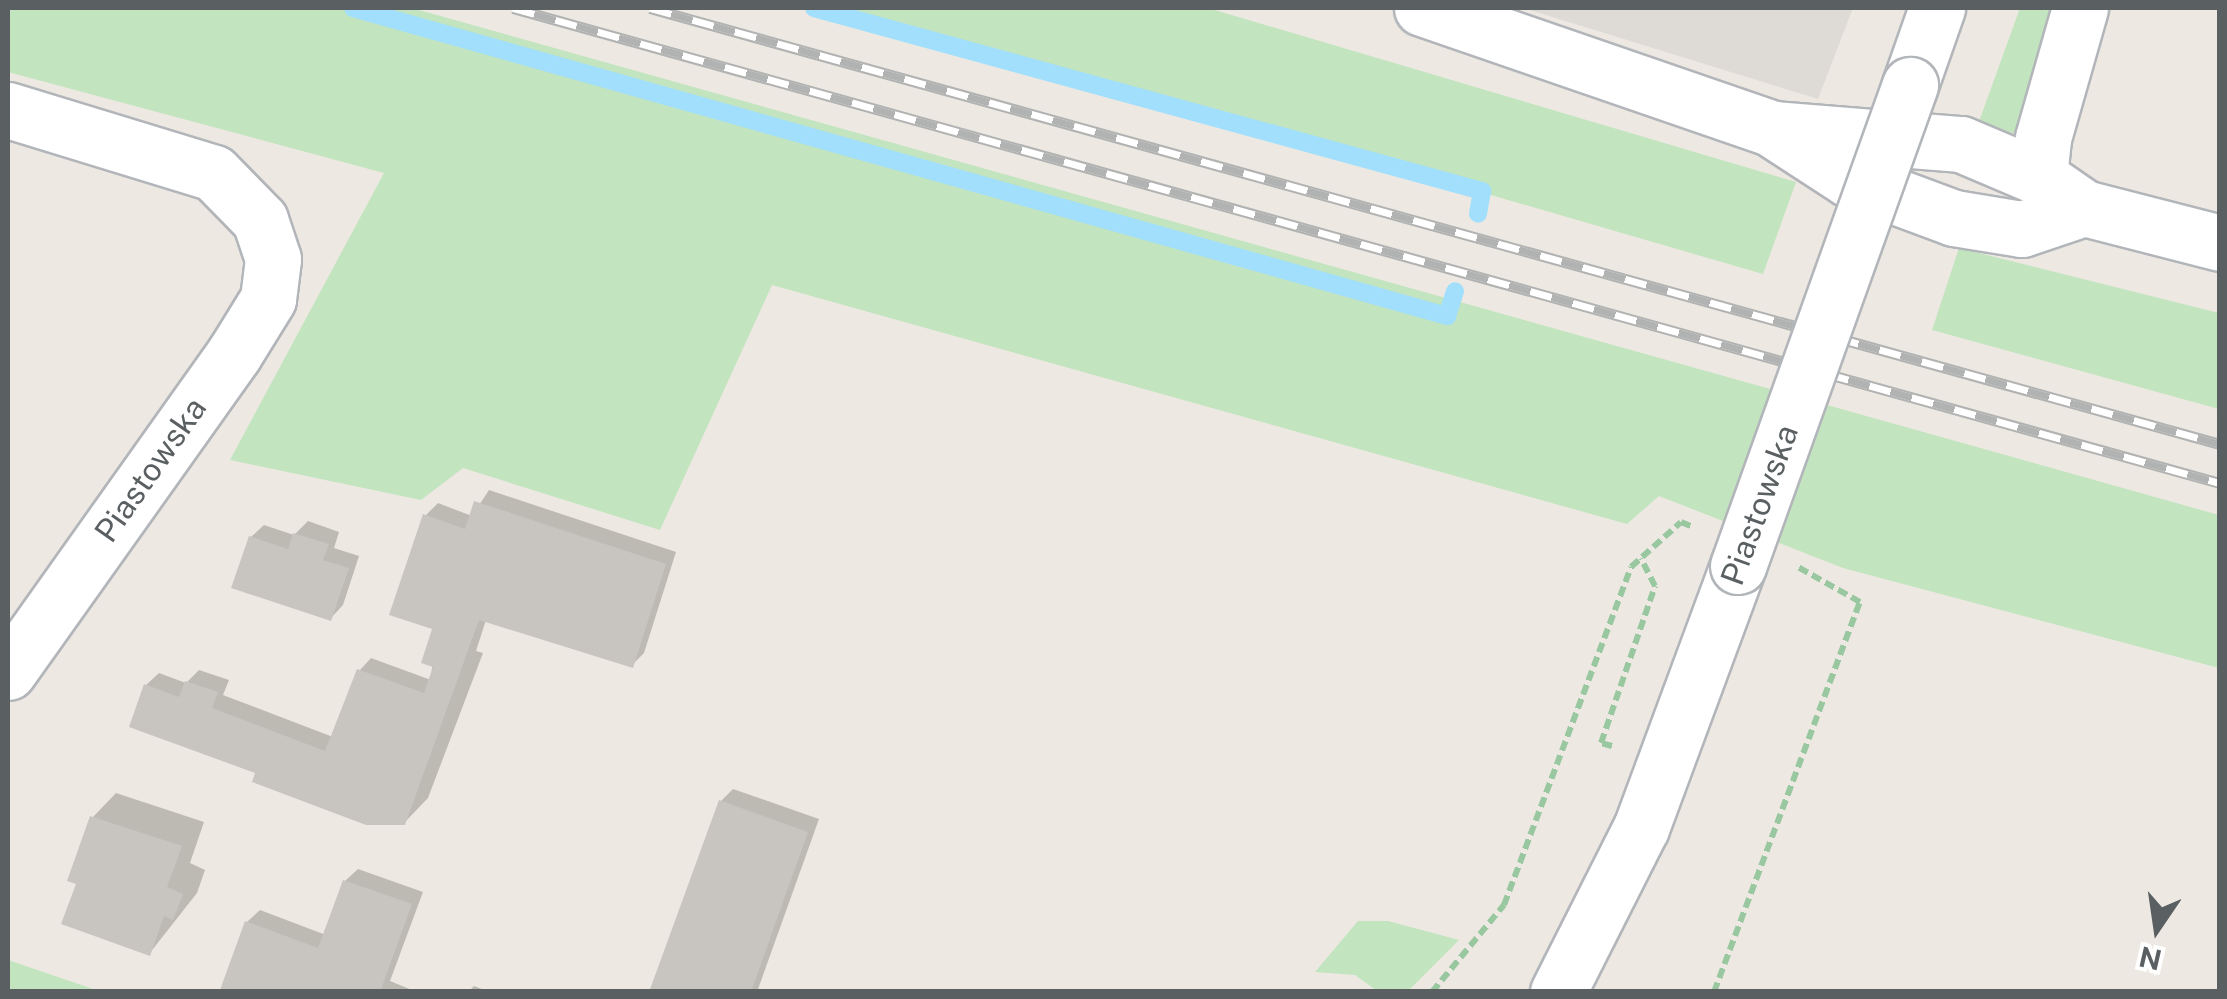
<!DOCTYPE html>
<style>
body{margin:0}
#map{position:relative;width:2227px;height:999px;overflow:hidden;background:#ede9e2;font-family:"Public Sans",sans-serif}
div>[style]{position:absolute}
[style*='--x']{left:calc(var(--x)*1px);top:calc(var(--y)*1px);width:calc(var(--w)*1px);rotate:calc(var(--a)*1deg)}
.industrial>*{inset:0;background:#dedbd6}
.green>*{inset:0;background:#c2e4be}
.shadow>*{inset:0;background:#0003}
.stream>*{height:18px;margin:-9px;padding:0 9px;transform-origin:9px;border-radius:9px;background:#a1dffd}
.building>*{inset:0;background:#c8c4bf}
.path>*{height:6px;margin-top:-3px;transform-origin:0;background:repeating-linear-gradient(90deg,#99c8a0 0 10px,transparent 0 15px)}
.roads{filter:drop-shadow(2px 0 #b2b5b9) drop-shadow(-2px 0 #b2b5b9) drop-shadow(0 2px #b2b5b9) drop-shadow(0 -2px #b2b5b9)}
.minor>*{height:55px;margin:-27.5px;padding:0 27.5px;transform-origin:27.5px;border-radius:27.5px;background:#fff}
.rail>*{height:11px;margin-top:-5.5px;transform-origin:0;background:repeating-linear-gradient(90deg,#fff 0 22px,#b1b2b2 0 44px);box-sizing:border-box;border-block:2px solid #b1b2b2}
.bridges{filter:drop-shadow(2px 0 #b2b5b9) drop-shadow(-2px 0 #b2b5b9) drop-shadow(0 2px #b2b5b9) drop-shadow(0 -2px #b2b5b9)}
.minor-bridge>*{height:55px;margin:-27.5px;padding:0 27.5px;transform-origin:27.5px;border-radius:27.5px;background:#fff}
span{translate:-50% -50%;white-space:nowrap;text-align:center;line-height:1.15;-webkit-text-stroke:9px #fff;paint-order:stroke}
.street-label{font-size:32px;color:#5a5f62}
.frame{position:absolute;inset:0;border:10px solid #5a5f62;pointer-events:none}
.north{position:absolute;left:2107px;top:879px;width:100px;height:100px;-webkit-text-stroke:8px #fff;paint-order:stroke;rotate:193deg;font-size:28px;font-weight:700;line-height:40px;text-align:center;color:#5a5f62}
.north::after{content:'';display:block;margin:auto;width:35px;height:45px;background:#5a5f62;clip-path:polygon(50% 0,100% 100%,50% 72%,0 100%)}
</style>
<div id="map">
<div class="industrial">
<i style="clip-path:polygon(1523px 8px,1853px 8px,1818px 99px)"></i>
</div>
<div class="green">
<i style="clip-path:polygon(8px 8px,412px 8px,2219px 515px,2219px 668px,1843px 568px,1659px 496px,1627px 524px,772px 285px,660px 530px,463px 468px,421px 500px,230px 460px,384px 173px,8px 72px)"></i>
<i style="clip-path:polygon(847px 8px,1208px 8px,1796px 182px,1763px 274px)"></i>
<i style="clip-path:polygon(2020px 8px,2083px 8px,2043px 138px,1977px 127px)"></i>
<i style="clip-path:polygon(1959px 248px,2219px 313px,2219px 409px,1932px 330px)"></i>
<i style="clip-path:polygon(1358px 921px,1388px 921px,1459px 940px,1408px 991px,1377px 991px,1355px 975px,1315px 972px)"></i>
<i style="clip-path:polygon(8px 960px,99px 991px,8px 991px)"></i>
</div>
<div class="shadow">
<i style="clip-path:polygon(489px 490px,676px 552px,644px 653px,632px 665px,486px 620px,476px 651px,483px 653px,428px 798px,404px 823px,258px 771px,146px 685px,159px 673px,186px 683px,199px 670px,229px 680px,223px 695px,333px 737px,359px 671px,371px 658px,431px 680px,435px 628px,425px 516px,438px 503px,472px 516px)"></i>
<i style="clip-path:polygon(308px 521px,339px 532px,334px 548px,359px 556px,343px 605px,331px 618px,251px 537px,264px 525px,294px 535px)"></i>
<i style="clip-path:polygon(733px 789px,819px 819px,757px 992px,651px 992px,721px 801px)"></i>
<i style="clip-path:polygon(116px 793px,204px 822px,190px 863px,205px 870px,197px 893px,149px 954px,79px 882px,92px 818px)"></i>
<i style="clip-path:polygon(358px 869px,423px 892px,390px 981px,417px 992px,223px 989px,247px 922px,260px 910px,326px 935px,345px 881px)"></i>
<i style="clip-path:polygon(474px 986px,490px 992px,468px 992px)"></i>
</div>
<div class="stream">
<i style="--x:353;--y:8;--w:1137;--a:15.72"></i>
<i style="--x:1447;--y:316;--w:26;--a:-72"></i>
<i style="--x:814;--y:8;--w:693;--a:15.32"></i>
<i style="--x:1482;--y:191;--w:23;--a:100"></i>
</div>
<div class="building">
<i style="clip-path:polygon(474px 501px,666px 564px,633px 668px,479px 620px,405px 825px,366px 825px,252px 782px,255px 773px,129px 727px,144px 684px,179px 697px,185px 681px,218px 692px,212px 708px,325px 751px,357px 669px,424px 693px,433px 667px,421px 663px,432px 629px,389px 615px,423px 514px,465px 529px)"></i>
<i style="clip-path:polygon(293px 533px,329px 544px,323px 560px,349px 568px,331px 621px,231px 588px,249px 536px,288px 549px)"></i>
<i style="clip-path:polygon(719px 800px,808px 832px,751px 992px,649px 992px)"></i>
<i style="clip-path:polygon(90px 816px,182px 846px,167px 887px,183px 894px,173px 920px,164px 916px,150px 956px,61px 924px,76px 884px,67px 881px)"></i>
<i style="clip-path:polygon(343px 880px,412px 904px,380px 992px,220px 990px,245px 921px,318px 948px)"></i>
</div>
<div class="path">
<i style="--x:1612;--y:746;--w:11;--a:-165"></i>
<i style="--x:1601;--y:743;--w:166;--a:-71"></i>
<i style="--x:1655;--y:586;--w:31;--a:-117"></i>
<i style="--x:1432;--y:992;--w:113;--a:-50.4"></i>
<i style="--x:1504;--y:905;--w:361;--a:-69.4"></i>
<i style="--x:1631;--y:567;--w:67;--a:-42"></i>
<i style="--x:1681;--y:522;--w:13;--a:23"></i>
<i style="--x:1714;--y:992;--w:416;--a:-69.5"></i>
<i style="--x:1860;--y:602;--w:71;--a:-150.6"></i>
</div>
<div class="roads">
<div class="minor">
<i style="--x:1422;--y:8;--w:371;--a:19"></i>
<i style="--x:1773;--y:129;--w:189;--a:4.6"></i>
<i style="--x:1961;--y:144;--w:85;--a:22.9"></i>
<i style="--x:2039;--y:177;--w:55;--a:34.6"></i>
<i style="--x:2084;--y:208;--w:140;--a:14.4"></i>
<i style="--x:1910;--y:85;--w:82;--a:-70.7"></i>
<i style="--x:8;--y:110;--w:215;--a:17"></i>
<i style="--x:214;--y:173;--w:66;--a:45.6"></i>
<i style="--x:260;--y:220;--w:41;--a:71.6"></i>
<i style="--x:273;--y:259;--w:40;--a:97.1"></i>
<i style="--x:268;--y:299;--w:65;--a:121.7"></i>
<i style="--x:234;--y:354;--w:390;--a:125.4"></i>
<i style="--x:1775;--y:131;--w:88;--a:33"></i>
<i style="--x:1849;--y:179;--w:112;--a:20.4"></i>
<i style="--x:1954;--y:218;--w:69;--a:9.2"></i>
<i style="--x:2022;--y:229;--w:65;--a:-18.7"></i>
<i style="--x:2039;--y:177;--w:39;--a:-84"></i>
<i style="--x:2043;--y:138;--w:135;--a:-74.1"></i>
<i style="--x:1558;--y:992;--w:184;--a:-63.2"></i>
<i style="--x:1641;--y:828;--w:279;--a:-69.7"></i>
</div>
</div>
<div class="rail">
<i style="--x:513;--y:8;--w:1772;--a:15.55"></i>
<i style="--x:650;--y:8;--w:1629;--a:15.52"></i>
</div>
<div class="bridges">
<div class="minor-bridge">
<i style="--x:1738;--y:566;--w:511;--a:-70.32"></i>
</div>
</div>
<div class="street-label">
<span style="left:151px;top:470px;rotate:-55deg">Piastowska</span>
<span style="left:1760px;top:505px;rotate:-70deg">Piastowska</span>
</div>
<div class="frame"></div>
<div class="north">N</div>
</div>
